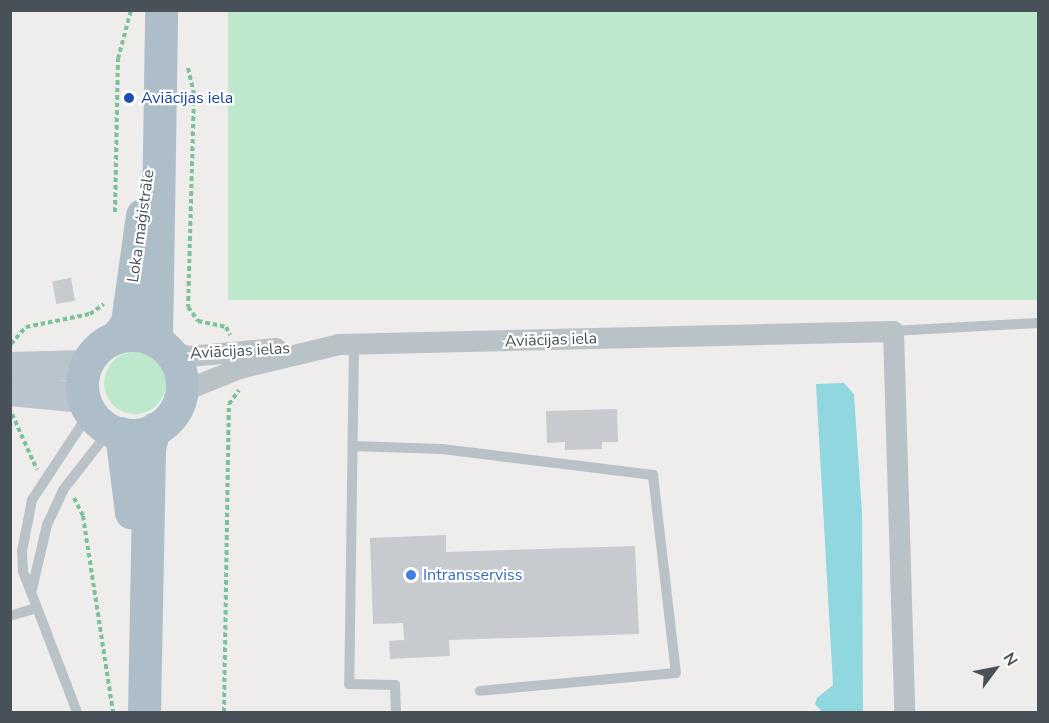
<!DOCTYPE html>
<meta charset="utf-8">
<style>
body{margin:0}
#map{position:relative;width:1049px;height:723px;overflow:hidden;background:#efecec;font-family:"Nunito Sans",sans-serif}
div>[style]{position:absolute}
[style*='--x']{left:calc(var(--x)*1px);top:calc(var(--y)*1px);width:calc(var(--w)*1px);rotate:calc(var(--a)*1deg)}
.green>*{inset:0;background:#bee8cb;transform-origin:0 0}
.round{border-radius:50%}
.water>*{inset:0;background:#90d7e0}
.building>*{inset:0;background:#c7cace;transform-origin:0 0}
.path>*{height:4px;margin-top:-2px;transform-origin:0;background:repeating-linear-gradient(90deg,#7bc298 0 4.5px,transparent 0 7.5px)}
.service>*{height:10px;margin:-5px;padding:0 5px;transform-origin:5px;border-radius:5px;background:#b9c2c7}
.minor>*{height:21px;margin:-10.5px;padding:0 10.5px;transform-origin:10.5px;border-radius:10.5px;background:#b9c2c7}
.secondary>*{height:30px;margin:-15px;padding:0 15px;transform-origin:15px;border-radius:15px;background:#bac4cc}
.primary>*{height:33px;margin:-16.5px;padding:0 16.5px;transform-origin:16.5px;border-radius:16.5px;background:#aebec8}
.primary>.ring{margin:-16.5px;padding:0;box-sizing:content-box;background:none;border:33px solid #aebec8;border-radius:50%}
.dots>*{width:16px;height:16px;translate:-50% -50%;box-sizing:border-box;border:3px solid #fff;border-radius:50%}
span{translate:-50% -50%;white-space:nowrap;text-align:center;line-height:1.15;-webkit-text-stroke:4.5px #fff;paint-order:stroke}
.transit-label{font-size:16px;color:#164399}
.left{translate:0 -50%;text-align:left}
.street-label{font-size:16px;color:#475157}
.shop-label{font-size:16px;color:#366cbe}
.frame{position:absolute;inset:0;border:12px solid #475157;pointer-events:none}
.north{position:absolute;left:965px;top:639px;width:60px;height:60px;-webkit-text-stroke:4px #fff;paint-order:stroke;rotate:58deg;font-size:16px;font-weight:700;line-height:24px;text-align:center;color:#475157}
.north::after{content:'';display:block;margin:auto;width:21px;height:27px;background:#475157;clip-path:polygon(50% 0,100% 100%,50% 72%,0 100%)}
</style>
<div id="map">
<div class="green">
<i style="left:228px;top:11px;width:810px;height:289px"></i>
<i class="round" style="left:104px;top:352px;width:62px;height:62px"></i>
</div>
<div class="water">
<i style="clip-path:polygon(844px 383px,854px 394px,862px 513px,863px 712px,822px 712px,815px 704px,817px 698px,833px 685px,816px 384px)"></i>
</div>
<div class="building">
<i style="left:71px;top:278px;width:23px;height:19px;rotate:80deg"></i>
<i style="clip-path:polygon(617px 409px,618px 442px,602px 442px,602px 449px,565px 450px,565px 442px,547px 443px,546px 411px)"></i>
<i style="clip-path:polygon(446px 535px,446px 552px,635px 546px,639px 634px,449px 640px,450px 656px,390px 659px,389px 641px,404px 640px,403px 623px,373px 624px,370px 538px)"></i>
</div>
<div class="path">
<i style="--x:188;--y:68;--w:27;--a:77"></i>
<i style="--x:194;--y:94;--w:213;--a:91.6"></i>
<i style="--x:188;--y:307;--w:17;--a:54"></i>
<i style="--x:198;--y:321;--w:29;--a:12"></i>
<i style="--x:226;--y:327;--w:9;--a:63"></i>
<i style="--x:115;--y:212;--w:153;--a:-88.9"></i>
<i style="--x:118;--y:59;--w:51;--a:-75.1"></i>
<i style="--x:11;--y:344;--w:23;--a:-49"></i>
<i style="--x:26;--y:327;--w:65;--a:-11.5"></i>
<i style="--x:90;--y:314;--w:17;--a:-36"></i>
<i style="--x:12;--y:414;--w:61;--a:65.9"></i>
<i style="--x:74;--y:498;--w:20;--a:63"></i>
<i style="--x:83;--y:516;--w:198;--a:81.3"></i>
<i style="--x:224;--y:712;--w:308;--a:-89.1"></i>
<i style="--x:229;--y:404;--w:17;--a:-54"></i>
</div>
<div class="service">
<i style="--x:893;--y:331;--w:145;--a:-3.2"></i>
<i style="--x:354;--y:344;--w:340;--a:90.8"></i>
<i style="--x:349;--y:684;--w:46;--a:1.2"></i>
<i style="--x:395;--y:685;--w:27;--a:88"></i>
<i style="--x:353;--y:446;--w:89;--a:1.9"></i>
<i style="--x:442;--y:449;--w:213;--a:7"></i>
<i style="--x:653;--y:475;--w:199;--a:83.4"></i>
<i style="--x:676;--y:673;--w:197;--a:174.8"></i>
<i style="--x:32;--y:589;--w:66;--a:-76.8"></i>
<i style="--x:47;--y:525;--w:38;--a:-65"></i>
<i style="--x:63;--y:490;--w:76;--a:-51.9"></i>
<i style="--x:10;--y:616;--w:27;--a:-17"></i>
<i style="--x:77;--y:712;--w:151;--a:-111"></i>
<i style="--x:23;--y:571;--w:20;--a:-93"></i>
<i style="--x:22;--y:551;--w:52;--a:-78.9"></i>
<i style="--x:32;--y:500;--w:105;--a:-56.6"></i>
</div>
<div class="minor">
<i style="--x:168;--y:350;--w:21;--a:17"></i>
<i style="--x:188;--y:356;--w:88;--a:-5.2"></i>
<i style="--x:182;--y:391;--w:61;--a:-22"></i>
<i style="--x:239;--y:368;--w:103;--a:-13.5"></i>
<i style="--x:339;--y:344;--w:554;--a:-1.34"></i>
<i style="--x:893;--y:331;--w:381;--a:88.3"></i>
</div>
<div class="secondary">
<i style="--x:10;--y:367;--w:76;--a:-1.5"></i>
<i style="--x:10;--y:391;--w:74;--a:5.4"></i>
</div>
<div class="primary">
<i class="ring" style="left:82px;top:335px;width:67px;height:67px"></i>
<i style="--x:117;--y:337;--w:18;--a:-56"></i>
<i style="--x:127;--y:322;--w:108;--a:-82"></i>
<i style="--x:156;--y:341;--w:331;--a:-89.1"></i>
<i style="--x:121;--y:433;--w:80;--a:82.8"></i>
<i style="--x:144;--y:712;--w:264;--a:-88.9"></i>
<i style="--x:149;--y:448;--w:20;--a:-75"></i>
</div>
<div class="dots">
<i style="left:129px;top:98px;background:#1a4fb4"></i>
<i style="left:411px;top:575px;background:#3f7fe0"></i>
</div>
<div class="transit-label">
<span class="left" style="left:141px;top:98px">Aviācijas iela</span>
</div>
<div class="street-label">
<span style="left:141px;top:226px;rotate:-82deg">Loka maģistrāle</span>
<span style="left:551px;top:340px;rotate:-2deg">Aviācijas iela</span>
<span style="left:240px;top:351px;rotate:-3deg">Aviācijas ielas</span>
</div>
<div class="shop-label">
<span class="left" style="left:423px;top:575px">Intransserviss</span>
</div>
<div class="frame"></div>
<div class="north">N</div>
</div>
